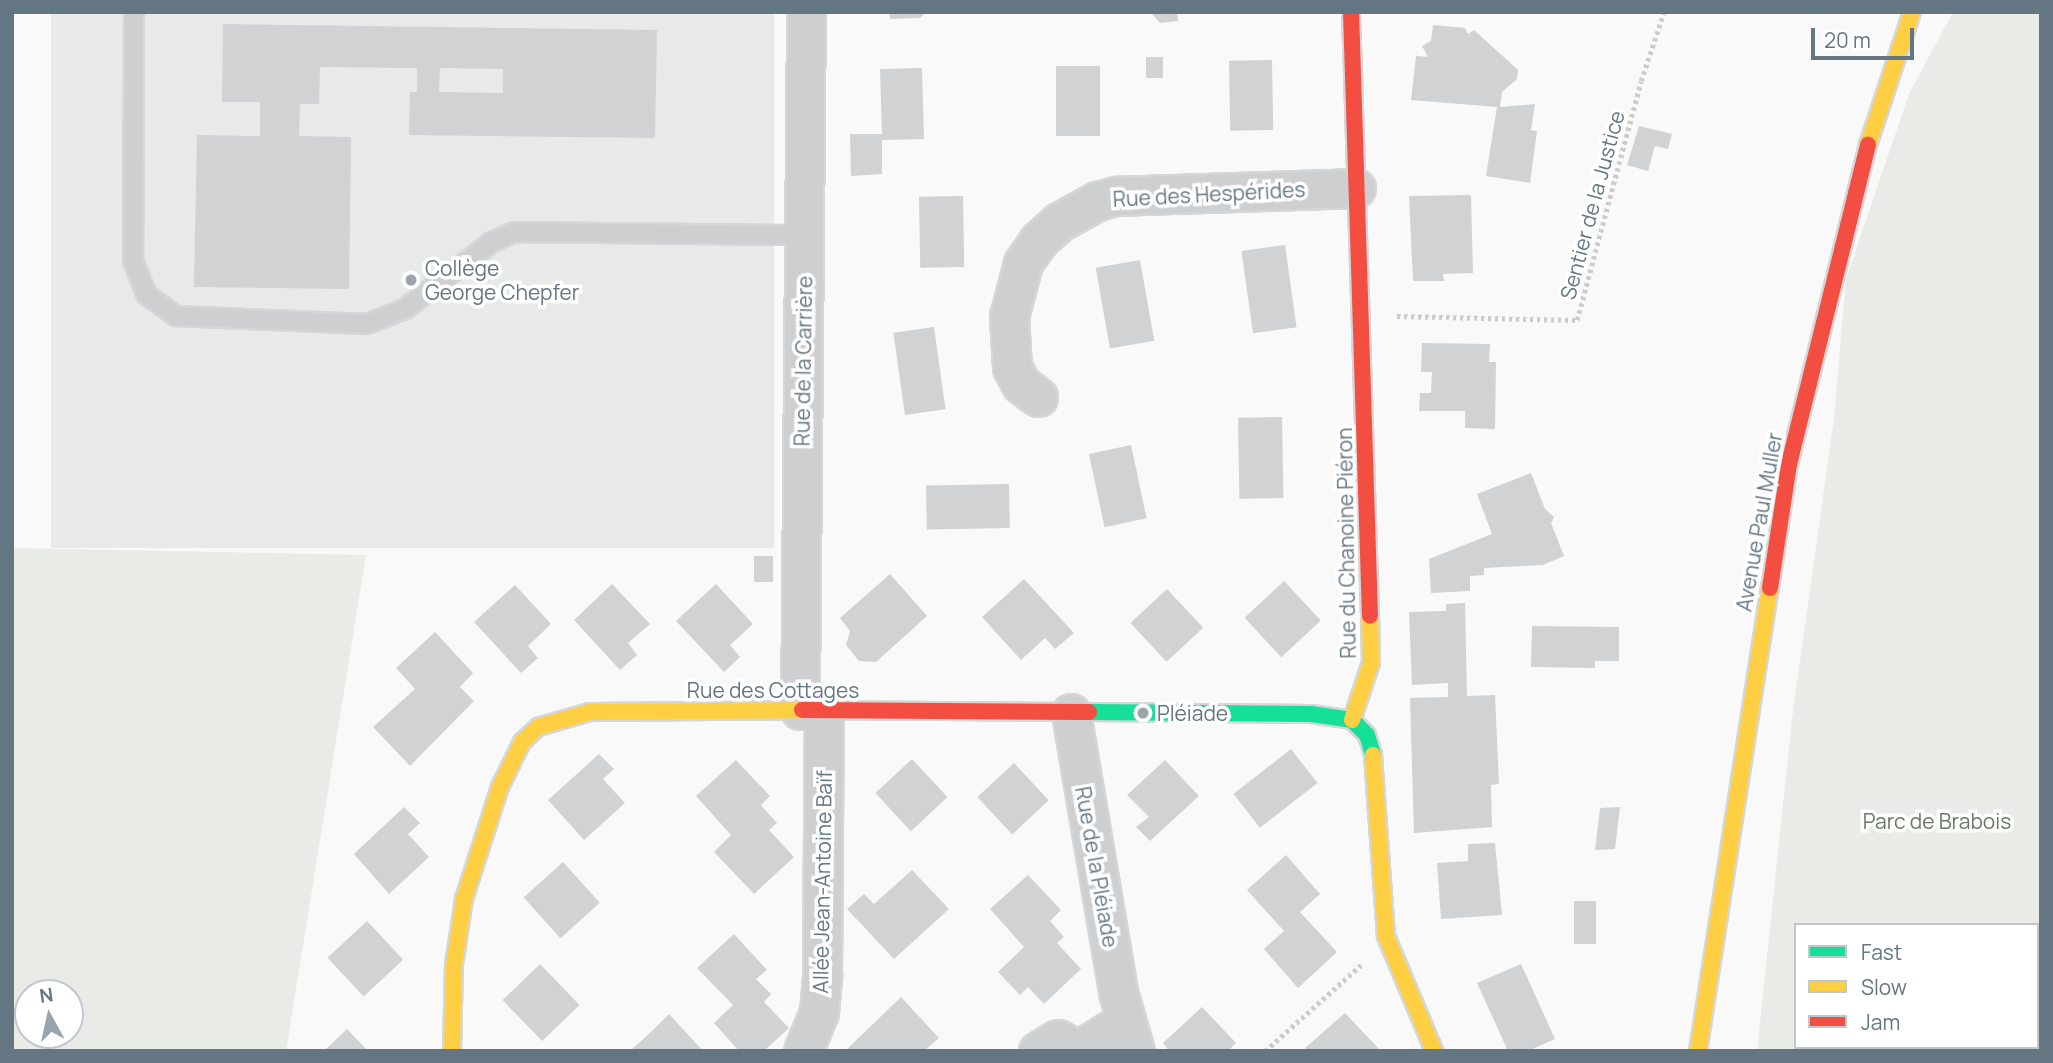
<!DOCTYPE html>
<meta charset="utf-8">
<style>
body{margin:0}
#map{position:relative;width:2053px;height:1063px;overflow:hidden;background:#f9f9f9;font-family:Manrope,sans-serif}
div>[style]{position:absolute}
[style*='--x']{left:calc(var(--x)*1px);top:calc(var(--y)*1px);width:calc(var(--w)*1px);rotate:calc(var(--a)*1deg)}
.built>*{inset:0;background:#e8e9e9;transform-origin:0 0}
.green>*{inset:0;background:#e8ebe6}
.building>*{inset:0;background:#d0d2d3;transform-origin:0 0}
.path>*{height:4.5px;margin-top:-2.25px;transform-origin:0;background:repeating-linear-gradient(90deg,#cbcccd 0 3.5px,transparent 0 7px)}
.roads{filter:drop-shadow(2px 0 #d5d6d7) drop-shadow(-2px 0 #d5d6d7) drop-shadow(0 2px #d5d6d7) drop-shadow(0 -2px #d5d6d7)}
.lane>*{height:18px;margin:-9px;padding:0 9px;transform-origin:9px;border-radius:9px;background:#cecfd0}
.street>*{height:37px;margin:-18.5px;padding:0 18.5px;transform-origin:18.5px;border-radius:18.5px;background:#cecfd0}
.fast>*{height:16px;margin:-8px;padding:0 8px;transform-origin:8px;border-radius:8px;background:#16e098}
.slow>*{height:16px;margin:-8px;padding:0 8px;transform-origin:8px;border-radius:8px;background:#ffcf43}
.jam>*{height:16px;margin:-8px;padding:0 8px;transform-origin:8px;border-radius:8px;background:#f24e42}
.dots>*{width:19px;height:19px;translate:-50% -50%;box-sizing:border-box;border:4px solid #fff;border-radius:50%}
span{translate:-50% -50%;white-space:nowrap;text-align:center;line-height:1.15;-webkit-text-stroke:7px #fff;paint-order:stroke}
.street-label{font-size:21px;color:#657683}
.poi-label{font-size:21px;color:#657683}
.left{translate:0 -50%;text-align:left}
.park-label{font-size:21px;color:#687a64}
.frame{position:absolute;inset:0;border:14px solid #657683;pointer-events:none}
.legend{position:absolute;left:1794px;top:923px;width:245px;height:126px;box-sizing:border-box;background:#fff;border:2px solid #c1c8cd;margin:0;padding:9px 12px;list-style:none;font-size:21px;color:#657683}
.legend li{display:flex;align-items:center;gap:14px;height:35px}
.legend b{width:35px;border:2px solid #c1c8cd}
.north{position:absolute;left:14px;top:979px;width:70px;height:70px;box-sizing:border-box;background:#fff;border:2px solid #c1c8cd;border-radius:50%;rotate:352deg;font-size:19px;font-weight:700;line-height:28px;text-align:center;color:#657683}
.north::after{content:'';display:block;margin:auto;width:24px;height:32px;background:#99a4ac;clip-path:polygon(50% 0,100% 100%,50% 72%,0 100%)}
.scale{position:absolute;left:1811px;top:28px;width:103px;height:32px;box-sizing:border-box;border:4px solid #657683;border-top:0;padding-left:9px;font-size:21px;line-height:24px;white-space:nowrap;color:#657683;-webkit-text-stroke:5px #fff;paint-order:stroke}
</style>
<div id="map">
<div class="built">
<i style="left:51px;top:12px;width:723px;height:536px"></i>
</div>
<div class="green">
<i style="clip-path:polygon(evenodd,1953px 12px,2041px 12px,2041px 1051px,1757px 1051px,1792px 719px,1834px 418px,1846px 279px,1909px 94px,1953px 12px,1796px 925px,2037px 925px,2037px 1047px,1796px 1047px,1796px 925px)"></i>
<i style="clip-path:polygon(evenodd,12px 548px,366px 555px,286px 1051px,12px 1051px,12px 548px,28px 993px,70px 993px,70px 1035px,28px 1035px,28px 993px)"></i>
</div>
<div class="building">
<i style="clip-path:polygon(889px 12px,926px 12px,920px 18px,890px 19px)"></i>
<i style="clip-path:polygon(1150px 12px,1177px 12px,1178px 21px,1160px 23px)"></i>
<i style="clip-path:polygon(evenodd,223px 24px,657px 30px,655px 138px,409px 135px,410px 92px,417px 92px,417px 68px,320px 67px,319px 104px,300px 104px,299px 136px,351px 137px,349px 289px,194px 287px,197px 135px,260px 136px,260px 102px,222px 102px,223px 24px,440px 68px,503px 69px,503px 93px,439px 92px,440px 68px)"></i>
<i style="clip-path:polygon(1433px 25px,1465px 28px,1468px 34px,1474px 30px,1518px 70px,1517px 79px,1502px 92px,1500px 107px,1535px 104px,1531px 130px,1537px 131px,1530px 183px,1486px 176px,1497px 107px,1411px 100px,1416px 56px,1428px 57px,1422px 46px,1431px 41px)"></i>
<i style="left:1146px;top:57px;width:17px;height:21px"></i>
<i style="left:1272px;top:60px;width:70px;height:43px;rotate:89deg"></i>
<i style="left:1056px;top:66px;width:44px;height:70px"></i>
<i style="clip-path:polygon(922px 68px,924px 139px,882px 140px,882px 174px,851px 176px,850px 134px,882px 134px,880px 69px)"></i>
<i style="clip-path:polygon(1639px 126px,1672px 134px,1668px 149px,1655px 146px,1648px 171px,1627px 165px)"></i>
<i style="clip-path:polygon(1471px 195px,1473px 273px,1443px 274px,1444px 281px,1413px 281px,1409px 196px)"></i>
<i style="left:963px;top:196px;width:71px;height:44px;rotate:89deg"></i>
<i style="left:1285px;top:245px;width:83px;height:44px;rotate:82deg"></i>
<i style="left:1140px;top:260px;width:82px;height:45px;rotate:80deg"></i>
<i style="left:934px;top:327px;width:83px;height:41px;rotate:82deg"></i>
<i style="clip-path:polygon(1422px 343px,1490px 344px,1489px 362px,1496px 362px,1495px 429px,1465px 428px,1465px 411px,1419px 411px,1420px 393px,1431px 393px,1432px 372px,1421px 372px)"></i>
<i style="left:1282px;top:417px;width:81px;height:44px;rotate:89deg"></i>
<i style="left:1131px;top:445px;width:75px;height:43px;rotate:78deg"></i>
<i style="clip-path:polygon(1531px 473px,1545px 509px,1554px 517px,1551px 523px,1564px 556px,1543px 565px,1484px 568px,1484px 575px,1470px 576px,1470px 591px,1431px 593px,1429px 559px,1492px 534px,1477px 494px)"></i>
<i style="left:1009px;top:484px;width:44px;height:83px;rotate:89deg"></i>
<i style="left:773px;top:556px;width:26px;height:19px;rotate:90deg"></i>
<i style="clip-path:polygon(890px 574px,927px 616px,876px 662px,859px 661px,846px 645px,850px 631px,840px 618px)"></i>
<i style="clip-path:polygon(1024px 579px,1074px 633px,1055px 649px,1045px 638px,1021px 660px,982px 617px)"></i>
<i style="left:1284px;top:581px;width:54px;height:54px;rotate:47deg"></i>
<i style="clip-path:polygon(612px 584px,650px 624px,628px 643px,637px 655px,620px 670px,574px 620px)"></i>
<i style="clip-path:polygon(716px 584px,753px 624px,730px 645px,740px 657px,724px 672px,676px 621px)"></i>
<i style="clip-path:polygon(515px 585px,551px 624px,528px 646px,538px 658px,521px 673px,474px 622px)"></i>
<i style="left:1167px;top:589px;width:53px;height:50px;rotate:47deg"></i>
<i style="clip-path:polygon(1465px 603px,1467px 696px,1495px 695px,1499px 784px,1491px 785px,1492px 827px,1414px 833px,1410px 698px,1448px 697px,1448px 683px,1412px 685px,1409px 612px,1446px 611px,1446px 604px)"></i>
<i style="clip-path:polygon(1532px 626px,1619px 627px,1619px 661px,1595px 661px,1595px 668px,1531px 667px)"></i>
<i style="clip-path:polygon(435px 632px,473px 673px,460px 687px,474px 701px,410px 766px,373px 727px,415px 689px,396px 668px)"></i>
<i style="left:1291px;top:749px;width:43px;height:73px;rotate:52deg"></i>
<i style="clip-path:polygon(599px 754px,614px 769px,603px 779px,625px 803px,584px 840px,548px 800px)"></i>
<i style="left:912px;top:759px;width:52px;height:50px;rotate:47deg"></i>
<i style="clip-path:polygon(736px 760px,770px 796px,761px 805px,777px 823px,769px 830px,794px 857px,754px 894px,714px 852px,731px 835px,696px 796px)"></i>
<i style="clip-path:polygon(1165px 760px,1199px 796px,1150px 841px,1136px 827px,1149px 817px,1127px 795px)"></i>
<i style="left:1014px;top:763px;width:51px;height:50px;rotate:47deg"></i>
<i style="clip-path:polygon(404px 807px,420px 823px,408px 834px,429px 857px,389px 894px,354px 854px)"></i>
<i style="clip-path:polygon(1620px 807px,1615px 849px,1595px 850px,1600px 808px)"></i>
<i style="clip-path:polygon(1495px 843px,1502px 915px,1441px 919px,1437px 863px,1468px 861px,1468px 844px)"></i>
<i style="clip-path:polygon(1286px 855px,1320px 894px,1300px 912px,1337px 952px,1298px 988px,1264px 949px,1284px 931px,1247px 890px)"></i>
<i style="left:563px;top:862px;width:55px;height:53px;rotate:48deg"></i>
<i style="clip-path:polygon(912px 870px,949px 909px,894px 959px,847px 909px,864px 894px,874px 904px)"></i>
<i style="clip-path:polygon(1028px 875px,1061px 910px,1050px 921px,1064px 937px,1057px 943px,1081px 969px,1044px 1004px,1028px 987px,1020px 995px,998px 972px,1024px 947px,990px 909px)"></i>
<i style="left:1574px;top:901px;width:22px;height:43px"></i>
<i style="left:367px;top:921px;width:53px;height:54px;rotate:47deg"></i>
<i style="clip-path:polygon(734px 934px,767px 970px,756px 979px,771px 994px,764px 1002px,789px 1028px,764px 1051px,739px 1051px,714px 1023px,733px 1005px,697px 968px)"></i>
<i style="left:540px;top:964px;width:57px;height:52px;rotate:46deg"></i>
<i style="clip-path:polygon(1521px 964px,1555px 1039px,1528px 1051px,1508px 1051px,1477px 983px)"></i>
<i style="clip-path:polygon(901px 997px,939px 1038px,924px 1051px,845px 1051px)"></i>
<i style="clip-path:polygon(1202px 1007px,1236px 1043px,1228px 1051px,1169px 1051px,1163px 1043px)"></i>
<i style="clip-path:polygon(1345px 1013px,1381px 1051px,1308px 1051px,1305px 1048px)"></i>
<i style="clip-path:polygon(669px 1014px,703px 1051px,630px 1051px,652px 1031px)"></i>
<i style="clip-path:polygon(347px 1029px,368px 1051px,324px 1051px)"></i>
</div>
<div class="path">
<i style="--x:1397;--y:316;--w:180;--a:1.3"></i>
<i style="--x:1577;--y:320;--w:247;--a:-75"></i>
<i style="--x:1641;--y:81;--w:73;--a:-71.6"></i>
<i style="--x:1265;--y:1051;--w:129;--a:-41.9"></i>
</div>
<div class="roads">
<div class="lane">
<i style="--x:134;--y:12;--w:249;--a:90.2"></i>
<i style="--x:133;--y:261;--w:37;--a:68"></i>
<i style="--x:147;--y:295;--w:36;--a:36"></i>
<i style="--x:176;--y:316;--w:191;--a:2.4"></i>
<i style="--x:367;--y:324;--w:41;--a:-21.5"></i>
<i style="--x:405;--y:309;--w:110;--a:-37.6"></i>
<i style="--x:492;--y:242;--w:24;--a:-24"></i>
<i style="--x:514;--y:232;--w:290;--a:0.6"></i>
</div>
<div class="street">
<i style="--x:1038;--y:397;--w:21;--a:-143"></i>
<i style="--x:1021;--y:384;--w:19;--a:-118"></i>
<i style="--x:1012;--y:367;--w:50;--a:-93.4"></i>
<i style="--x:1009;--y:317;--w:56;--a:-75.5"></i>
<i style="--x:1023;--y:263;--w:28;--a:-55"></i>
<i style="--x:1039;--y:240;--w:27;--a:-42"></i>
<i style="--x:1059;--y:222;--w:43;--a:-28.9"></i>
<i style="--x:1097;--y:201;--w:20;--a:-15"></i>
<i style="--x:1116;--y:196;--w:240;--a:-1.9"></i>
<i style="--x:800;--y:710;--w:698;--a:-89.51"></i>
<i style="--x:1071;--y:713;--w:283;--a:80.4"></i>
<i style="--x:1118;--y:992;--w:61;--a:73.9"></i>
<i style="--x:1079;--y:1050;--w:54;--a:-32.2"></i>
<i style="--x:803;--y:1051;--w:42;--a:-67.7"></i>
<i style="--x:819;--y:1012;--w:38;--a:-85"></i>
<i style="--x:822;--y:974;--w:264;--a:-89.6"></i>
<i style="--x:1038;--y:1051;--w:23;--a:-31"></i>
<i style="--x:1058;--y:1039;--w:24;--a:30"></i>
</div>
<div class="fast">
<i style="--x:1089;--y:712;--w:222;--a:0.5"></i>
<i style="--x:1311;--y:714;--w:41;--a:8.3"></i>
<i style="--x:1352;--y:720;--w:21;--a:45"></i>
<i style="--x:1367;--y:735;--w:21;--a:73"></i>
</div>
<div class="slow">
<i style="--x:1868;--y:145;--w:140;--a:-71.7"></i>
<i style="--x:1352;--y:720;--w:60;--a:-71.6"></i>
<i style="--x:1371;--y:663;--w:47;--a:-91.2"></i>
<i style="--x:1373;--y:755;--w:181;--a:85.9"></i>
<i style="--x:1386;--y:936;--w:125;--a:67.3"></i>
<i style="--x:452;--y:1051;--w:86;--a:-88.7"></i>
<i style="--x:454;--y:965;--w:67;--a:-81.4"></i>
<i style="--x:464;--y:899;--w:118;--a:-72.2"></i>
<i style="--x:500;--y:787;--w:50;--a:-63.9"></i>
<i style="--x:522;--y:742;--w:22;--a:-43"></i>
<i style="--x:538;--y:727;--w:54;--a:-16.1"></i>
<i style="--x:590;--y:712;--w:212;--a:-0.5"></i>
<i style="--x:1698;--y:1051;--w:469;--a:-81.2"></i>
</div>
<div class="jam">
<i style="--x:1351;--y:12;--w:604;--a:88.2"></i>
<i style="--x:1770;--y:588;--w:125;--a:-81.3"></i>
<i style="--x:1789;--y:464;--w:329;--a:-76.1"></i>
<i style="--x:802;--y:710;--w:287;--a:0.4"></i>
</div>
</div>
<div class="dots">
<i style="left:411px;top:280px;background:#99a4ac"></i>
<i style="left:1143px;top:713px;background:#99a4ac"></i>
</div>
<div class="street-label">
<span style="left:1209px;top:194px;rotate:-3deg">Rue des Hespérides</span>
<span style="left:1592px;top:205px;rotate:-75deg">Sentier de la Justice</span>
<span style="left:803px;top:361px;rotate:-89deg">Rue de la Carrière</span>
<span style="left:1759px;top:522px;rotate:-80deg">Avenue Paul Muller</span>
<span style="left:1346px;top:543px;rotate:-91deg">Rue du Chanoine Piéron</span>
<span style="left:773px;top:690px">Rue des Cottages</span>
<span style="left:1097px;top:867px;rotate:80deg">Rue de la Pléiade</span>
<span style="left:822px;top:882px;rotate:-89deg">Allée Jean-Antoine Baïf</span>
</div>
<div class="poi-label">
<span class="left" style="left:425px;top:280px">Collège<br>George Chepfer</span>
<span class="left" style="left:1157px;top:713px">Pléiade</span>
</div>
<div class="park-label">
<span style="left:1937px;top:821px">Parc de Brabois</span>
</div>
<div class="frame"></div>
<ul class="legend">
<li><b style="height:9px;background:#16e098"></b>Fast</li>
<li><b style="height:9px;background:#ffcf43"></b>Slow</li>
<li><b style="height:9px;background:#f24e42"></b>Jam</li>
</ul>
<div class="north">N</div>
<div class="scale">20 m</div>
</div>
